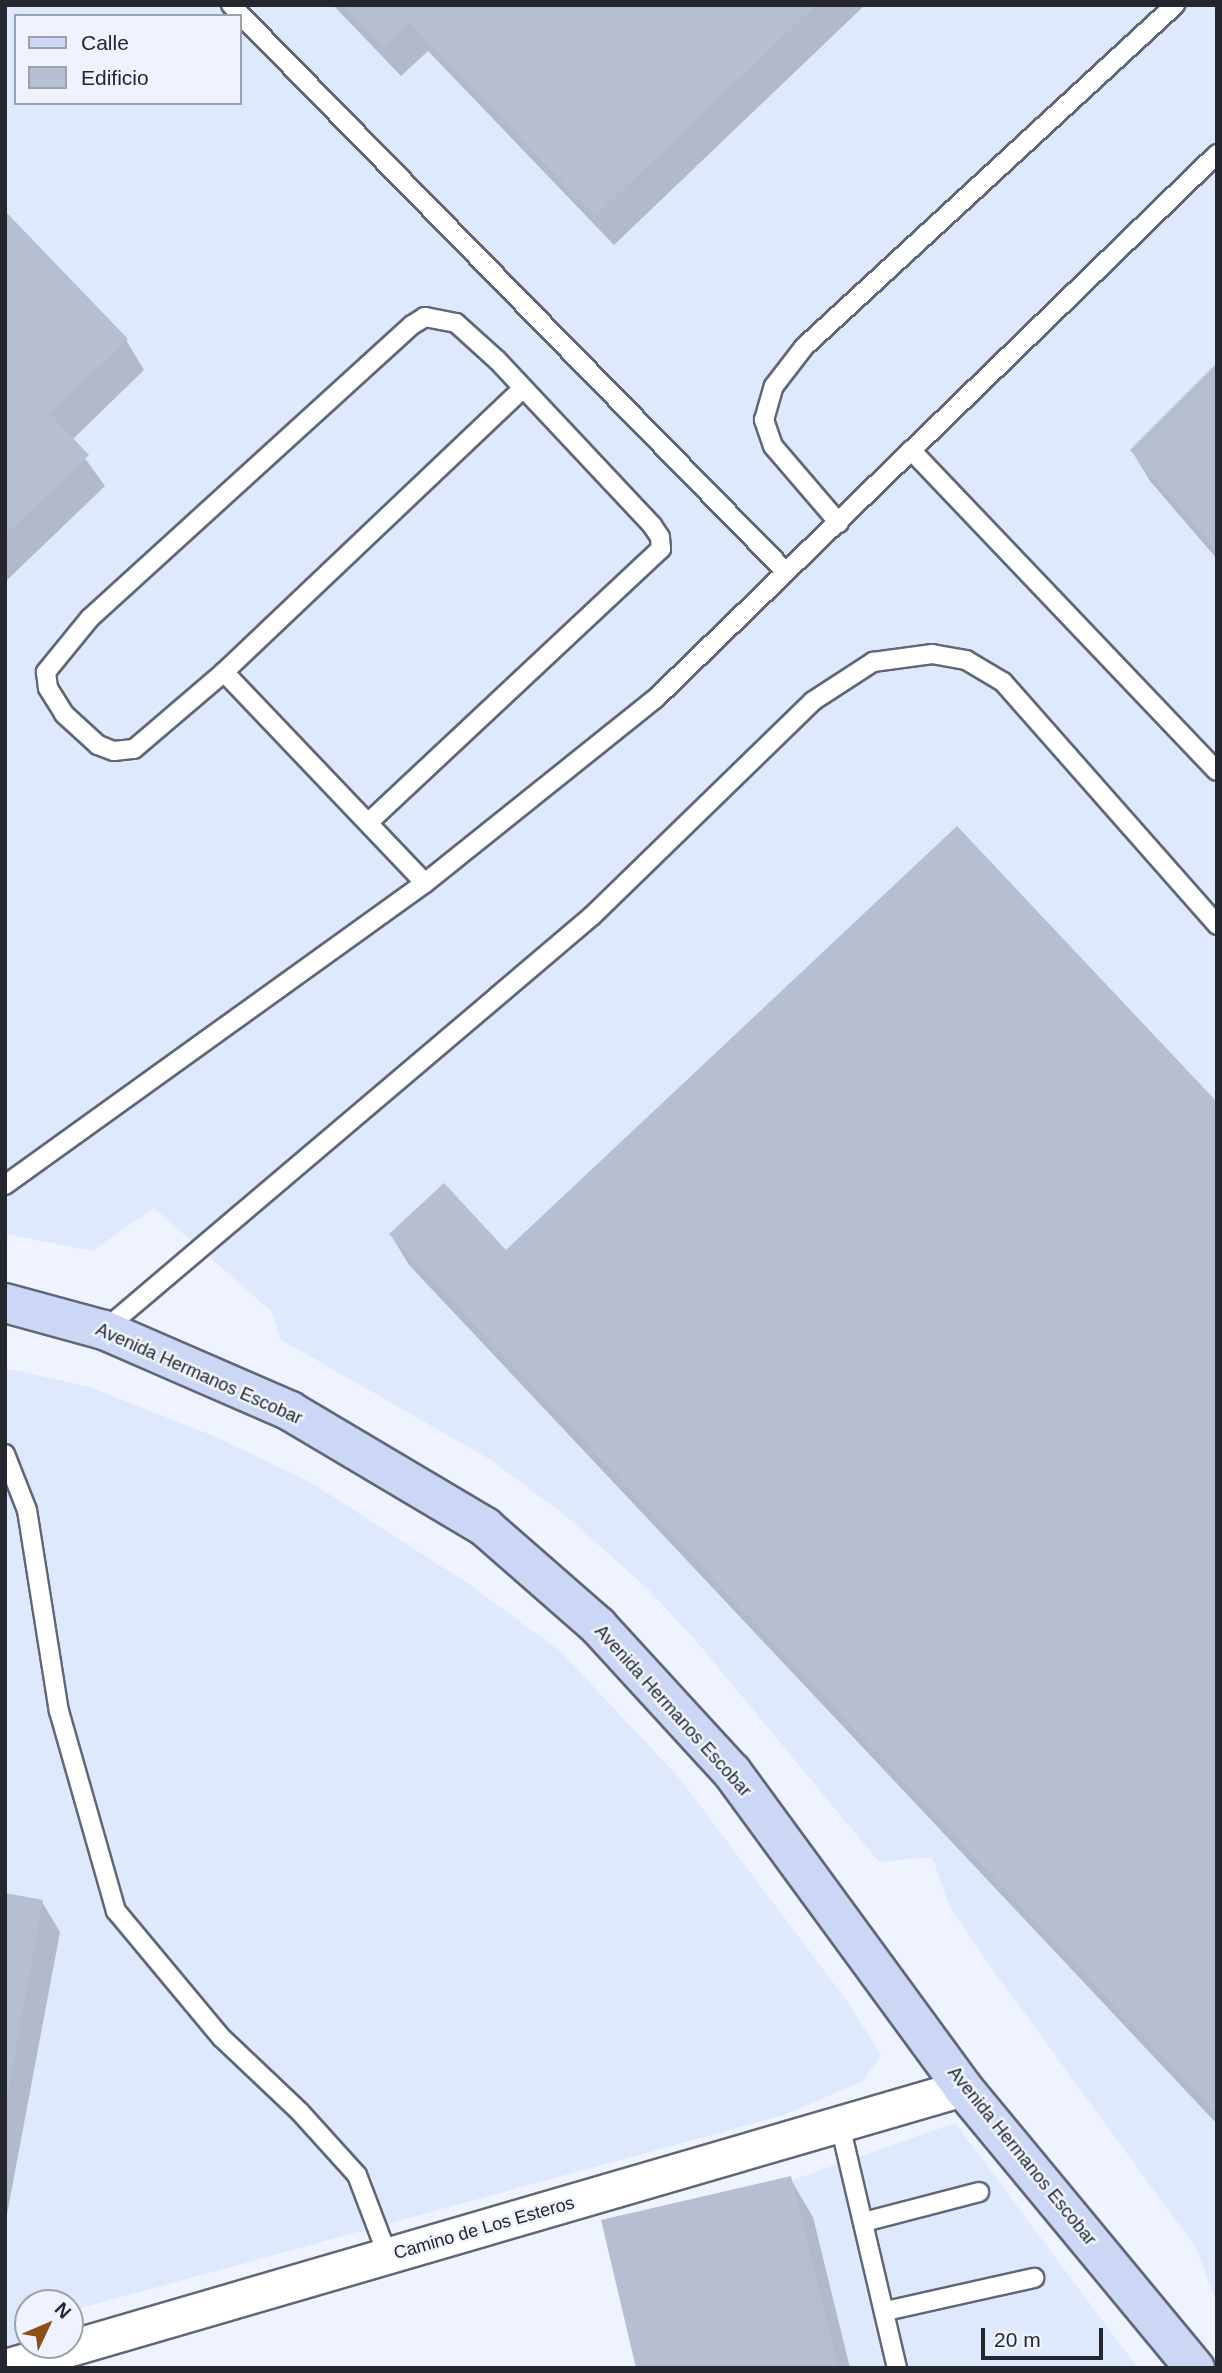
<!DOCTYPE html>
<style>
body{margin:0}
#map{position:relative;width:1222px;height:2373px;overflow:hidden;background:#eef3ff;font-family:Arial,sans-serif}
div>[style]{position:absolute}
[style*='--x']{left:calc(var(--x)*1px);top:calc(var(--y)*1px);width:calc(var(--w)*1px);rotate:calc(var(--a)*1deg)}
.built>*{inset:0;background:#dfe9fd}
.shadow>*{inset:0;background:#0003}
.building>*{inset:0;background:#b6bfd1}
.roads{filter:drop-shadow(2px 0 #606778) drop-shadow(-2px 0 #606778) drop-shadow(0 2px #606778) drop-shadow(0 -2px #606778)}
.service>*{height:18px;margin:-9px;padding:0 9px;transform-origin:9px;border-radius:9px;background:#fff}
.minor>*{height:35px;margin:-17.5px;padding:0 17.5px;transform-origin:17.5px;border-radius:17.5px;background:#fff}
.primary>*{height:38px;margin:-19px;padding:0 19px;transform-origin:19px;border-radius:19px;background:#cbd7f4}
span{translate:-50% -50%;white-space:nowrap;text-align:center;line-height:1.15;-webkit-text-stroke:5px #eef3ff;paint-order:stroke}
.street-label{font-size:18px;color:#24272e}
.frame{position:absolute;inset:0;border:7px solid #24272e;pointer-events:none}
.legend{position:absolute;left:14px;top:14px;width:228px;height:91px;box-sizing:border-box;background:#eef3ff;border:2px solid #9da1ab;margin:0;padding:9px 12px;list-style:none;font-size:21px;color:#24272e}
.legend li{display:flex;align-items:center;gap:14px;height:35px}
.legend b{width:35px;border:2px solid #9da1ab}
.north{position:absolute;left:14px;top:2289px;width:70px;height:70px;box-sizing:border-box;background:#eef3ff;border:2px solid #9da1ab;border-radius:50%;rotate:46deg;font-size:19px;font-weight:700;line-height:28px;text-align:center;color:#24272e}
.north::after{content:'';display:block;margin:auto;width:24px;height:32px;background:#8e4e17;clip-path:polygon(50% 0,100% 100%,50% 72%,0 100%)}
.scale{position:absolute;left:981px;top:2328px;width:122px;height:32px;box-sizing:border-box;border:4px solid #24272e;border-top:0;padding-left:9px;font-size:21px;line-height:24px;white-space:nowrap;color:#24272e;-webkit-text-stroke:5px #eef3ff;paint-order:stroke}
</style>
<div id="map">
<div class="built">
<i style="clip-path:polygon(evenodd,5px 5px,1217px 5px,1217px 2304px,1196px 2248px,990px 1966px,949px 1905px,932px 1857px,879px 1862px,697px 1642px,649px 1590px,567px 1517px,491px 1460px,280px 1339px,272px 1312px,154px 1208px,92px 1251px,5px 1234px,5px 5px,16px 16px,240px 16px,240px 103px,16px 103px,16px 16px)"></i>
<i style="clip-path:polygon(5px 1368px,89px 1387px,214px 1436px,310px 1482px,472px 1586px,561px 1652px,681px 1780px,847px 2001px,881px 2055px,863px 2081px,784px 2115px,70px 2311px,70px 2303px,28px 2303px,28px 2322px,16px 2326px,28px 2368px,5px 2368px)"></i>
<i style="clip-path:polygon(955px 2123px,1138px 2368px,643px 2368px,616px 2242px)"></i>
</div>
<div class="shadow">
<i style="clip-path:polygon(333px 5px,865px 5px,614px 245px,428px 51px,401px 76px)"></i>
<i style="clip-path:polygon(5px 214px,126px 340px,144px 370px,72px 440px,105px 486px,5px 582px)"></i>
<i style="clip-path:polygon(1217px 366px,1217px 559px,1150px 481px,1132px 451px)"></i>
<i style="clip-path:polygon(1217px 1105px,1217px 2124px,409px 1265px,391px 1235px,506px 1252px)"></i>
<i style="clip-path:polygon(5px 1895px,42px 1902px,60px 1932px,5px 2225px)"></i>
<i style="clip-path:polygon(790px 2178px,813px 2217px,850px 2368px,638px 2368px)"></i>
</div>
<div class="building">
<i style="clip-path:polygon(343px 5px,816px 5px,595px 216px,409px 22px,383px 47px)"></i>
<i style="clip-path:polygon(5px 211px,128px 339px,50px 414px,89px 455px,5px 535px)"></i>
<i style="clip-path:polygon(1217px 363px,1217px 551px,1130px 450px)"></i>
<i style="clip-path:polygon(957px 826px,1217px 1102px,1217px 2115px,389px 1234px,444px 1183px,506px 1250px)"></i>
<i style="clip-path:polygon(5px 1893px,43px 1900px,7px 2096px,5px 2096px)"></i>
<i style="clip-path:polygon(791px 2176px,838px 2368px,636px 2368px,601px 2220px)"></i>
</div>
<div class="roads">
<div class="service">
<i style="--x:231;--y:5;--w:793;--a:45.61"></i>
<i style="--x:911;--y:450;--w:443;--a:46.4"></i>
<i style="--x:839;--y:523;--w:101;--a:-130.6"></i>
<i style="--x:773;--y:446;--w:28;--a:-109"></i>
<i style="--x:764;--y:420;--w:35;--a:-74"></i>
<i style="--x:774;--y:386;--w:49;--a:-52.4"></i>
<i style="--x:804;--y:347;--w:505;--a:-42.67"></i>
<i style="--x:224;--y:672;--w:291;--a:46.4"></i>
<i style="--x:369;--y:822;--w:400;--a:-43.1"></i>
<i style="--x:661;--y:549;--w:12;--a:-95"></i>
<i style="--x:660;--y:537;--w:14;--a:-124"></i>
<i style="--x:652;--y:525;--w:226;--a:-133.2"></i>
<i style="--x:497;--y:360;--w:55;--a:-137.9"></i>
<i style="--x:456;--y:323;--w:32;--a:-169"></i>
<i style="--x:425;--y:317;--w:15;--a:148"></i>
<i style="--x:412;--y:325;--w:435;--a:137.7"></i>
<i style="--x:90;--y:618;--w:70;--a:129.2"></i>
<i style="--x:46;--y:672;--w:16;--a:83"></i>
<i style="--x:48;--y:688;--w:31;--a:58"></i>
<i style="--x:64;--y:714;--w:46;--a:42.4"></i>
<i style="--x:98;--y:745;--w:17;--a:21"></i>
<i style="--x:114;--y:751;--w:20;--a:-6"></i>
<i style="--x:134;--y:749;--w:118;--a:-40.5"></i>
<i style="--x:224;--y:672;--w:411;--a:-43.5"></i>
<i style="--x:5;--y:1185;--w:517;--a:-35.72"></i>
<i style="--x:425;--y:883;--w:295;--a:-38.7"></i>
<i style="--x:655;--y:699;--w:783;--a:-44.12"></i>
<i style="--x:104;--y:1330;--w:640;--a:-40.31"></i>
<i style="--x:592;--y:916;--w:308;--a:-44.2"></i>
<i style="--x:813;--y:701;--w:72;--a:-33"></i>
<i style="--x:873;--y:662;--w:60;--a:-7.7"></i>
<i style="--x:932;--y:654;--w:35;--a:10"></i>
<i style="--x:966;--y:660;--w:43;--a:30.7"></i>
<i style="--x:1003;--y:682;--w:324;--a:48.6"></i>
<i style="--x:5;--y:1454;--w:60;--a:68.6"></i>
<i style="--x:27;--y:1510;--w:204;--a:81"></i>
<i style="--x:59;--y:1711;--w:208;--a:74.1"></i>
<i style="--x:116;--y:1911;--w:165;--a:50.2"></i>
<i style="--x:222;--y:2038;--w:108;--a:43.5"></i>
<i style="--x:300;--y:2112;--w:85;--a:47.9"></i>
<i style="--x:357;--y:2175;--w:87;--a:69.1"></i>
<i style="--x:840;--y:2125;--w:250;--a:76.8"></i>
<i style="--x:864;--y:2222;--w:119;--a:-14.6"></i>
<i style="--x:886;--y:2311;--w:152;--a:-12.6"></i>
</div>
<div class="minor">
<i style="--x:5;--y:2367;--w:998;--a:-16.24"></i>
</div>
<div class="primary">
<i style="--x:5;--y:1303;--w:103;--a:15.3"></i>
<i style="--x:104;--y:1330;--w:203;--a:23.5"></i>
<i style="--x:290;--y:1411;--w:227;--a:30.7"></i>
<i style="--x:485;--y:1527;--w:150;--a:41.2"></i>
<i style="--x:598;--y:1626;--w:198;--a:47.5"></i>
<i style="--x:732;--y:1772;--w:391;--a:53.8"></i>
<i style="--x:963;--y:2088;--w:364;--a:50.4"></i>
</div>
</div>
<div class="street-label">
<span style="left:199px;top:1374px;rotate:24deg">Avenida Hermanos Escobar</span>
<span style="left:673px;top:1711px;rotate:48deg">Avenida Hermanos Escobar</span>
<span style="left:1022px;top:2156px;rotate:51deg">Avenida Hermanos Escobar</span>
<span style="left:484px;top:2228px;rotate:-16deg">Camino de Los Esteros</span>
</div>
<div class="frame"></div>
<ul class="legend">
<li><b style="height:9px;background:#cbd7f4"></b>Calle</li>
<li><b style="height:19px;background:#b6bfd1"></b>Edificio</li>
</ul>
<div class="north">N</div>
<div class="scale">20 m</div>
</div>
